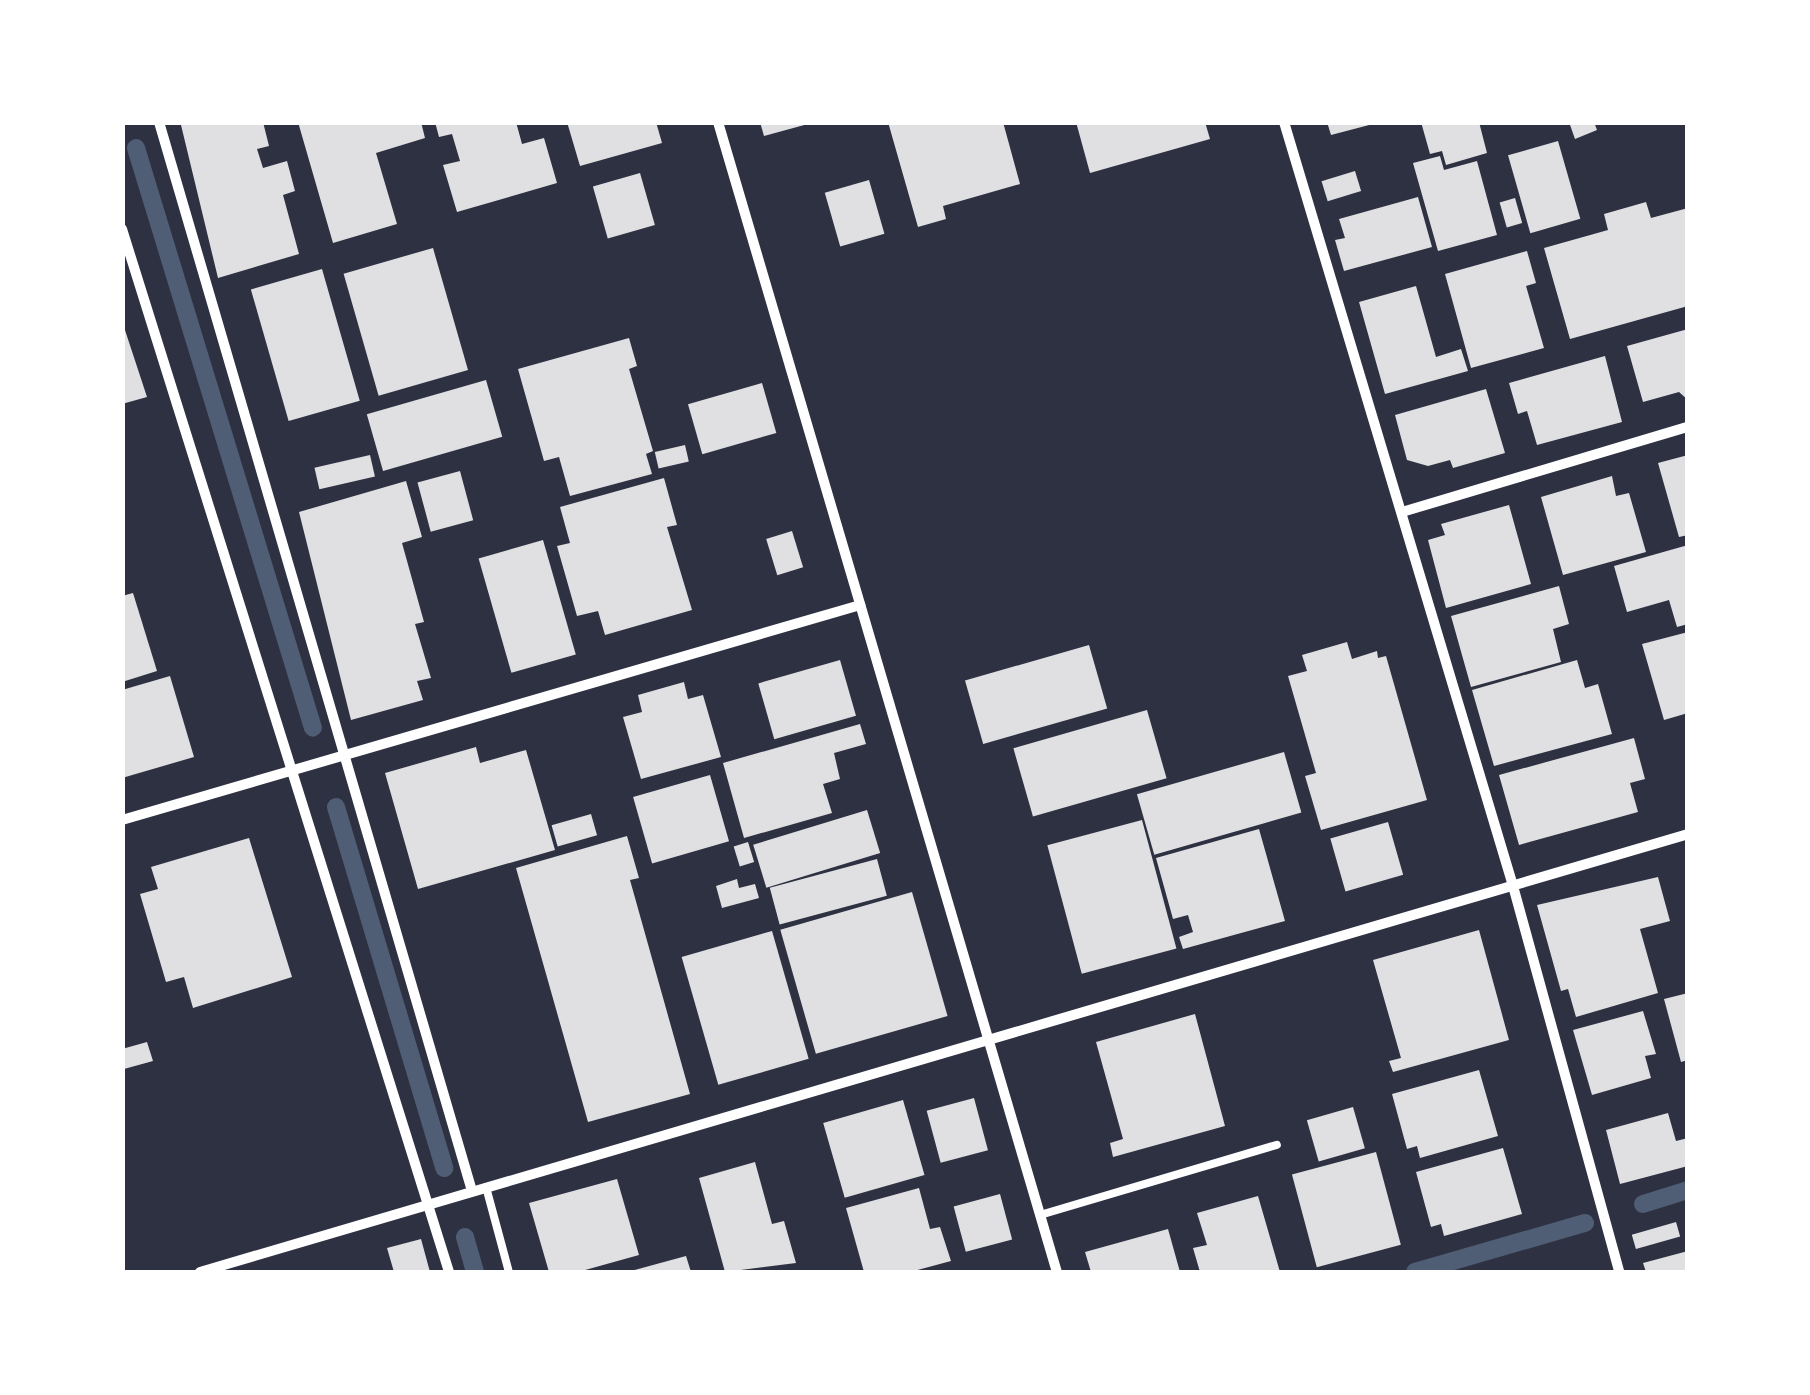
<!DOCTYPE html>
<style>
body{margin:0}
#map{position:relative;width:1810px;height:1395px;overflow:hidden;background:#2d3142;font-family:Quicksand,sans-serif}
div>[style]{position:absolute}
[style*='--x']{left:calc(var(--x)*1px);top:calc(var(--y)*1px);width:calc(var(--w)*1px);rotate:calc(var(--a)*1deg)}
.stream>*{height:18px;margin:-9px;padding:0 9px;transform-origin:9px;border-radius:9px;background:#4f5d75}
.building>*{inset:0;background:#e0e0e3;transform-origin:0 0}
.service>*{height:8px;margin:-4px;padding:0 4px;transform-origin:4px;border-radius:4px;background:#fff}
.minor>*{height:10px;margin:-5px;padding:0 5px;transform-origin:5px;border-radius:5px;background:#fff}
span{translate:-50% -50%;white-space:nowrap;text-align:center;line-height:1.15;-webkit-text-stroke:9px #fff;paint-order:stroke}
.frame{position:absolute;inset:0;border:125px solid #fff;pointer-events:none}
</style>
<div id="map">
<div class="stream">
<i style="--x:136;--y:148;--w:606;--a:73.03"></i>
<i style="--x:336;--y:807;--w:377;--a:73.3"></i>
<i style="--x:1643;--y:1204;--w:47;--a:-17.3"></i>
<i style="--x:465;--y:1237;--w:36;--a:74"></i>
<i style="--x:1415;--y:1272;--w:177;--a:-16.1"></i>
</div>
<div class="building">
<i style="clip-path:polygon(263px 122px,269px 146px,257px 149px,263px 168px,287px 161px,295px 191px,283px 195px,299px 254px,218px 278px,181px 125px)"></i>
<i style="clip-path:polygon(298px 122px,421px 122px,425px 138px,376px 153px,397px 224px,333px 243px)"></i>
<i style="clip-path:polygon(435px 122px,516px 122px,522px 144px,544px 138px,557px 183px,457px 212px,443px 165px,460px 161px,452px 134px,439px 137px)"></i>
<i style="clip-path:polygon(567px 122px,656px 122px,662px 143px,580px 166px)"></i>
<i style="clip-path:polygon(760px 122px,808px 122px,808px 124px,764px 136px)"></i>
<i style="clip-path:polygon(888px 122px,1003px 122px,1020px 184px,943px 206px,946px 219px,918px 227px)"></i>
<i style="clip-path:polygon(1076px 122px,1205px 122px,1210px 139px,1090px 173px)"></i>
<i style="clip-path:polygon(1327px 122px,1373px 122px,1373px 124px,1331px 135px)"></i>
<i style="clip-path:polygon(1421px 122px,1479px 122px,1487px 153px,1446px 165px,1442px 151px,1430px 154px)"></i>
<i style="clip-path:polygon(1569px 122px,1594px 122px,1597px 130px,1575px 139px)"></i>
<i style="left:1558px;top:141px;width:81px;height:52px;rotate:74deg"></i>
<i style="clip-path:polygon(1440px 156px,1444px 170px,1477px 161px,1497px 235px,1438px 251px,1413px 163px)"></i>
<i style="left:1355px;top:171px;width:21px;height:35px;rotate:73deg"></i>
<i style="left:640px;top:173px;width:54px;height:49px;rotate:74deg"></i>
<i style="left:869px;top:180px;width:56px;height:46px;rotate:74deg"></i>
<i style="clip-path:polygon(1418px 197px,1432px 247px,1344px 271px,1335px 240px,1345px 238px,1339px 219px)"></i>
<i style="left:1515px;top:198px;width:26px;height:16px;rotate:74deg"></i>
<i style="clip-path:polygon(1646px 202px,1651px 218px,1688px 208px,1688px 306px,1570px 339px,1544px 248px,1608px 230px,1604px 214px)"></i>
<i style="left:433px;top:248px;width:127px;height:93px;rotate:74deg"></i>
<i style="clip-path:polygon(1527px 251px,1536px 283px,1526px 286px,1544px 348px,1471px 368px,1445px 274px)"></i>
<i style="left:322px;top:269px;width:137px;height:74px;rotate:74deg"></i>
<i style="clip-path:polygon(1416px 286px,1436px 357px,1461px 349px,1468px 371px,1385px 394px,1359px 302px)"></i>
<i style="clip-path:polygon(122px 321px,147px 397px,122px 404px)"></i>
<i style="clip-path:polygon(1688px 329px,1688px 400px,1679px 392px,1643px 402px,1627px 346px)"></i>
<i style="clip-path:polygon(629px 338px,637px 366px,629px 369px,653px 451px,646px 454px,652px 474px,570px 496px,559px 457px,544px 461px,518px 369px)"></i>
<i style="clip-path:polygon(1605px 356px,1622px 422px,1537px 445px,1527px 411px,1518px 414px,1509px 383px)"></i>
<i style="left:486px;top:380px;width:59px;height:124px;rotate:74deg"></i>
<i style="left:762px;top:383px;width:52px;height:77px;rotate:74deg"></i>
<i style="clip-path:polygon(1486px 389px,1505px 453px,1453px 468px,1450px 460px,1428px 466px,1407px 460px,1395px 415px)"></i>
<i style="left:685px;top:445px;width:17px;height:31px;rotate:77deg"></i>
<i style="left:370px;top:455px;width:22px;height:57px;rotate:77deg"></i>
<i style="clip-path:polygon(1688px 455px,1688px 535px,1679px 537px,1658px 463px)"></i>
<i style="left:460px;top:471px;width:51px;height:44px;rotate:75deg"></i>
<i style="clip-path:polygon(1612px 476px,1616px 496px,1629px 493px,1646px 552px,1563px 575px,1541px 497px)"></i>
<i style="clip-path:polygon(664px 478px,677px 525px,667px 527px,692px 610px,605px 635px,598px 611px,577px 616px,557px 546px,570px 543px,560px 507px)"></i>
<i style="clip-path:polygon(406px 481px,422px 537px,402px 543px,424px 622px,415px 624px,431px 678px,417px 681px,423px 700px,351px 720px,299px 512px)"></i>
<i style="clip-path:polygon(1509px 505px,1531px 584px,1446px 608px,1428px 540px,1445px 535px,1441px 524px)"></i>
<i style="left:792px;top:531px;width:38px;height:27px;rotate:73deg"></i>
<i style="left:543px;top:540px;width:119px;height:67px;rotate:74deg"></i>
<i style="clip-path:polygon(1688px 545px,1688px 624px,1677px 627px,1669px 600px,1627px 612px,1614px 566px)"></i>
<i style="clip-path:polygon(1559px 586px,1569px 624px,1553px 629px,1561px 662px,1471px 687px,1451px 616px)"></i>
<i style="clip-path:polygon(133px 593px,157px 671px,122px 682px,122px 596px)"></i>
<i style="clip-path:polygon(1688px 632px,1688px 713px,1664px 720px,1642px 644px)"></i>
<i style="clip-path:polygon(1347px 642px,1352px 659px,1377px 651px,1378px 658px,1386px 656px,1427px 800px,1321px 830px,1305px 776px,1316px 773px,1288px 676px,1307px 671px,1302px 655px)"></i>
<i style="left:1089px;top:645px;width:66px;height:129px;rotate:74deg"></i>
<i style="left:840px;top:660px;width:58px;height:85px;rotate:74deg"></i>
<i style="clip-path:polygon(1577px 660px,1585px 688px,1598px 684px,1612px 734px,1494px 766px,1472px 690px)"></i>
<i style="clip-path:polygon(170px 676px,194px 757px,122px 778px,122px 690px)"></i>
<i style="clip-path:polygon(684px 682px,688px 699px,703px 695px,721px 757px,641px 779px,623px 717px,642px 712px,638px 695px)"></i>
<i style="left:1147px;top:710px;width:71px;height:139px;rotate:74deg"></i>
<i style="clip-path:polygon(860px 724px,866px 744px,834px 753px,840px 779px,823px 784px,832px 813px,744px 838px,723px 763px)"></i>
<i style="clip-path:polygon(1634px 738px,1645px 779px,1630px 783px,1638px 812px,1519px 845px,1499px 775px)"></i>
<i style="clip-path:polygon(476px 747px,480px 763px,526px 750px,555px 850px,418px 889px,385px 773px)"></i>
<i style="left:1284px;top:752px;width:63px;height:153px;rotate:74deg"></i>
<i style="left:710px;top:775px;width:69px;height:80px;rotate:74deg"></i>
<i style="left:867px;top:810px;width:45px;height:119px;rotate:73deg"></i>
<i style="left:591px;top:814px;width:22px;height:41px;rotate:74deg"></i>
<i style="left:1142px;top:820px;width:133px;height:98px;rotate:75deg"></i>
<i style="left:1388px;top:822px;width:55px;height:60px;rotate:74deg"></i>
<i style="clip-path:polygon(1259px 829px,1285px 921px,1183px 949px,1179px 937px,1193px 932px,1188px 915px,1173px 919px,1156px 858px)"></i>
<i style="clip-path:polygon(627px 836px,639px 878px,630px 880px,690px 1094px,588px 1122px,516px 868px)"></i>
<i style="clip-path:polygon(249px 838px,292px 977px,193px 1008px,184px 977px,166px 982px,140px 894px,158px 889px,151px 867px)"></i>
<i style="left:748px;top:842px;width:21px;height:15px;rotate:73deg"></i>
<i style="left:877px;top:859px;width:38px;height:111px;rotate:75deg"></i>
<i style="clip-path:polygon(1658px 877px,1670px 921px,1640px 929px,1658px 993px,1576px 1017px,1568px 989px,1561px 991px,1537px 905px)"></i>
<i style="clip-path:polygon(737px 879px,739px 888px,755px 884px,759px 898px,722px 908px,716px 886px)"></i>
<i style="left:912px;top:892px;width:129px;height:137px;rotate:74deg"></i>
<i style="clip-path:polygon(1479px 930px,1509px 1040px,1393px 1072px,1389px 1061px,1401px 1058px,1373px 960px)"></i>
<i style="left:772px;top:931px;width:133px;height:94px;rotate:74deg"></i>
<i style="clip-path:polygon(1688px 993px,1688px 1060px,1681px 1062px,1664px 999px)"></i>
<i style="clip-path:polygon(1643px 1011px,1656px 1054px,1645px 1056px,1651px 1078px,1592px 1095px,1573px 1030px)"></i>
<i style="clip-path:polygon(1195px 1014px,1225px 1126px,1113px 1157px,1110px 1143px,1123px 1139px,1096px 1042px)"></i>
<i style="clip-path:polygon(147px 1042px,153px 1061px,124px 1069px,122px 1049px)"></i>
<i style="clip-path:polygon(1479px 1070px,1498px 1136px,1420px 1158px,1417px 1146px,1407px 1149px,1392px 1094px)"></i>
<i style="left:974px;top:1098px;width:54px;height:49px;rotate:75deg"></i>
<i style="left:903px;top:1100px;width:78px;height:83px;rotate:74deg"></i>
<i style="left:1353px;top:1107px;width:43px;height:48px;rotate:74deg"></i>
<i style="clip-path:polygon(1668px 1113px,1676px 1141px,1688px 1138px,1688px 1166px,1620px 1184px,1606px 1130px)"></i>
<i style="clip-path:polygon(1503px 1148px,1522px 1214px,1444px 1236px,1441px 1224px,1431px 1227px,1416px 1172px)"></i>
<i style="left:1376px;top:1152px;width:96px;height:87px;rotate:75deg"></i>
<i style="clip-path:polygon(755px 1162px,772px 1224px,784px 1221px,796px 1263px,725px 1272px,699px 1178px)"></i>
<i style="clip-path:polygon(617px 1179px,639px 1255px,578px 1272px,549px 1272px,529px 1203px)"></i>
<i style="clip-path:polygon(919px 1188px,930px 1229px,940px 1227px,951px 1261px,910px 1272px,864px 1272px,846px 1208px)"></i>
<i style="left:1000px;top:1194px;width:47px;height:48px;rotate:75deg"></i>
<i style="clip-path:polygon(1258px 1196px,1280px 1272px,1200px 1272px,1193px 1248px,1207px 1245px,1197px 1213px)"></i>
<i style="left:1676px;top:1222px;width:15px;height:46px;rotate:74deg"></i>
<i style="clip-path:polygon(1168px 1229px,1180px 1272px,1091px 1272px,1085px 1252px)"></i>
<i style="clip-path:polygon(421px 1239px,430px 1272px,394px 1272px,387px 1248px)"></i>
<i style="clip-path:polygon(1688px 1251px,1688px 1272px,1646px 1272px,1643px 1263px)"></i>
<i style="clip-path:polygon(686px 1256px,691px 1272px,631px 1272px,631px 1271px)"></i>
</div>
<div class="service">
<i style="--x:486;--y:1187;--w:88;--a:74.9"></i>
<i style="--x:1040;--y:1215;--w:247;--a:-16.5"></i>
</div>
<div class="minor">
<i style="--x:159;--y:122;--w:1114;--a:73.68"></i>
<i style="--x:718;--y:122;--w:1199;--a:73.58"></i>
<i style="--x:1284;--y:122;--w:798;--a:73.31"></i>
<i style="--x:1513;--y:886;--w:400;--a:74.6"></i>
<i style="--x:122;--y:229;--w:1093;--a:72.59"></i>
<i style="--x:1402;--y:512;--w:298;--a:-16.6"></i>
<i style="--x:122;--y:820;--w:769;--a:-16.24"></i>
<i style="--x:200;--y:1272;--w:1551;--a:-16.4"></i>
</div>
<div class="frame"></div>
</div>
